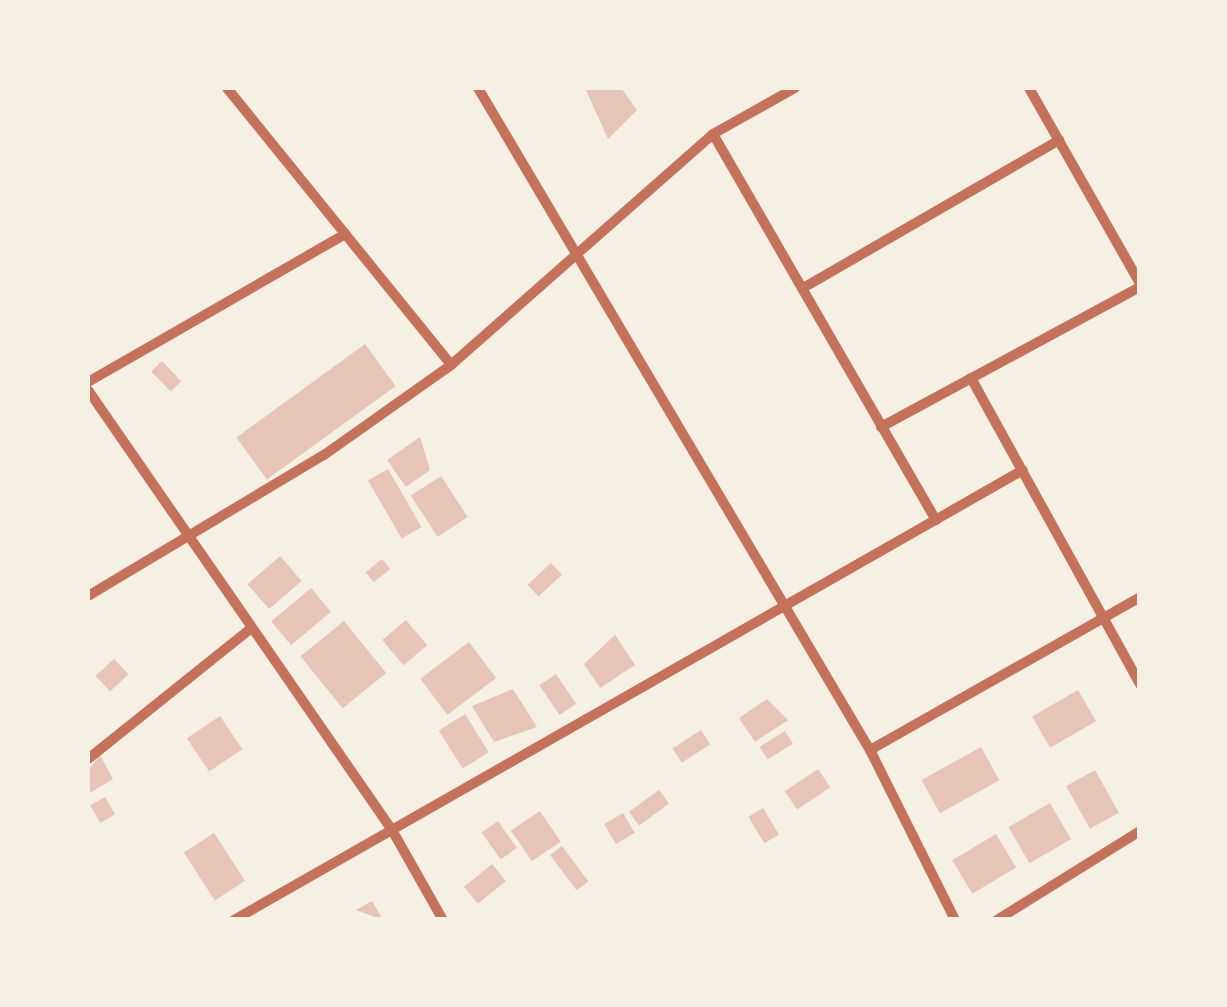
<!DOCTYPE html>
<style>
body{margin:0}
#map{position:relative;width:1227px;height:1007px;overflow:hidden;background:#f6efe4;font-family:Barlow,sans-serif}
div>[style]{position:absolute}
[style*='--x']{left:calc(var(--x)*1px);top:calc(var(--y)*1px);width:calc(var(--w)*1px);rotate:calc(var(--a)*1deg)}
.building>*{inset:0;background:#e6c5b7;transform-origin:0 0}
.minor>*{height:10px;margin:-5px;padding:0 5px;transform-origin:5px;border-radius:5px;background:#c5725c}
span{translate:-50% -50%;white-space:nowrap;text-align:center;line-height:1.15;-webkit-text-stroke:8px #f6efe4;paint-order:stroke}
.frame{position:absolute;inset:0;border:90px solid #f6efe4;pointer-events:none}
</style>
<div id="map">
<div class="building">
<i style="clip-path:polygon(585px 88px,621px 88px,637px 110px,608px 139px)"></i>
<i style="left:365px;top:344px;width:52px;height:159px;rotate:54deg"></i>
<i style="left:162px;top:361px;width:28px;height:15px;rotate:46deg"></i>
<i style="clip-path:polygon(420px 437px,430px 470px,406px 487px,387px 460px)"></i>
<i style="left:388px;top:469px;width:67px;height:23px;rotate:60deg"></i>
<i style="left:441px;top:476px;width:49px;height:36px;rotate:57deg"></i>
<i style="left:280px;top:556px;width:33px;height:43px;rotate:49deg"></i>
<i style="left:382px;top:559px;width:13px;height:21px;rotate:51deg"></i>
<i style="left:551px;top:563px;width:16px;height:32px;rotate:47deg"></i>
<i style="left:311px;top:588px;width:31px;height:52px;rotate:50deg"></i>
<i style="left:406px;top:620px;width:33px;height:31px;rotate:50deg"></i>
<i style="left:344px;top:621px;width:67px;height:56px;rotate:51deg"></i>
<i style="clip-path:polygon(615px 635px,635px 665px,600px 688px,584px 664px)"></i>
<i style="left:469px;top:642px;width:45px;height:61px;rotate:53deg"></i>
<i style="left:114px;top:659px;width:21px;height:25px;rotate:47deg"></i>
<i style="left:556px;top:674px;width:36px;height:20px;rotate:56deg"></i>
<i style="clip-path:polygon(513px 689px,537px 727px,494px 742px,472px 706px)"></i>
<i style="left:1078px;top:690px;width:36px;height:53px;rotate:60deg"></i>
<i style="clip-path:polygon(767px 699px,788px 720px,755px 742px,739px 718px)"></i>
<i style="left:465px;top:714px;width:45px;height:31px;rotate:58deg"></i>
<i style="left:220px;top:716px;width:40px;height:40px;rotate:56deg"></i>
<i style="left:701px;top:730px;width:17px;height:34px;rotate:57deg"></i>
<i style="left:785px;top:731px;width:15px;height:30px;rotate:58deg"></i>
<i style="left:981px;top:747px;width:38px;height:68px;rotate:61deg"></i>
<i style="clip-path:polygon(100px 755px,113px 779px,90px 793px,88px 771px)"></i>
<i style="left:818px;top:769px;width:22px;height:40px;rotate:56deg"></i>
<i style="left:1095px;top:770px;width:49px;height:33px;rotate:61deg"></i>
<i style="left:659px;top:790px;width:17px;height:37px;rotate:54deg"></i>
<i style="left:105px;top:797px;width:20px;height:17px;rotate:60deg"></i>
<i style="left:1050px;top:803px;width:42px;height:48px;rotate:60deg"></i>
<i style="left:763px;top:808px;width:31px;height:17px;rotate:59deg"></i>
<i style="left:540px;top:811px;width:37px;height:35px;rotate:56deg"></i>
<i style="left:623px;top:813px;width:23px;height:22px;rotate:59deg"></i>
<i style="left:498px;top:821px;width:33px;height:20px;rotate:55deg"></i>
<i style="left:214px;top:833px;width:57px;height:36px;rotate:57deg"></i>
<i style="left:996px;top:834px;width:39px;height:51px;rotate:59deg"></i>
<i style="left:562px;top:846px;width:44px;height:15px;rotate:53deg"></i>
<i style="left:492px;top:864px;width:22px;height:36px;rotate:51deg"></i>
<i style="clip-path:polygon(372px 901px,383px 920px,356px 910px)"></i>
</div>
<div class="minor">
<i style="--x:227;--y:88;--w:356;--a:51"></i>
<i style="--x:478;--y:88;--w:769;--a:59.37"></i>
<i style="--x:870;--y:750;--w:190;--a:63.4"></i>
<i style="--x:1029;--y:88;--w:224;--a:60.4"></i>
<i style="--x:713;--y:134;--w:446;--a:60"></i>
<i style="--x:803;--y:288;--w:296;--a:-30"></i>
<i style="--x:971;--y:378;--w:350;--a:61.1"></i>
<i style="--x:88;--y:382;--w:297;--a:-29.9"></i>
<i style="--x:88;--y:390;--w:535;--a:55.36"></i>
<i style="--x:392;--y:830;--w:103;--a:60.5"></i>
<i style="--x:881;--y:427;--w:294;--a:-28.4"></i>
<i style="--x:88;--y:596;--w:275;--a:-30.9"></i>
<i style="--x:324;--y:455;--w:156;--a:-35.3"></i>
<i style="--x:451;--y:365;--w:349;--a:-41.4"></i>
<i style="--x:713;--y:134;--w:94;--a:-29.3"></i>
<i style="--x:870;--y:750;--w:310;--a:-29.5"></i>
<i style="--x:88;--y:759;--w:206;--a:-38.7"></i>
<i style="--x:234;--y:920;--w:908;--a:-29.7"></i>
<i style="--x:997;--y:920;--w:168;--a:-31.9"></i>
</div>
<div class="frame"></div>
</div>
